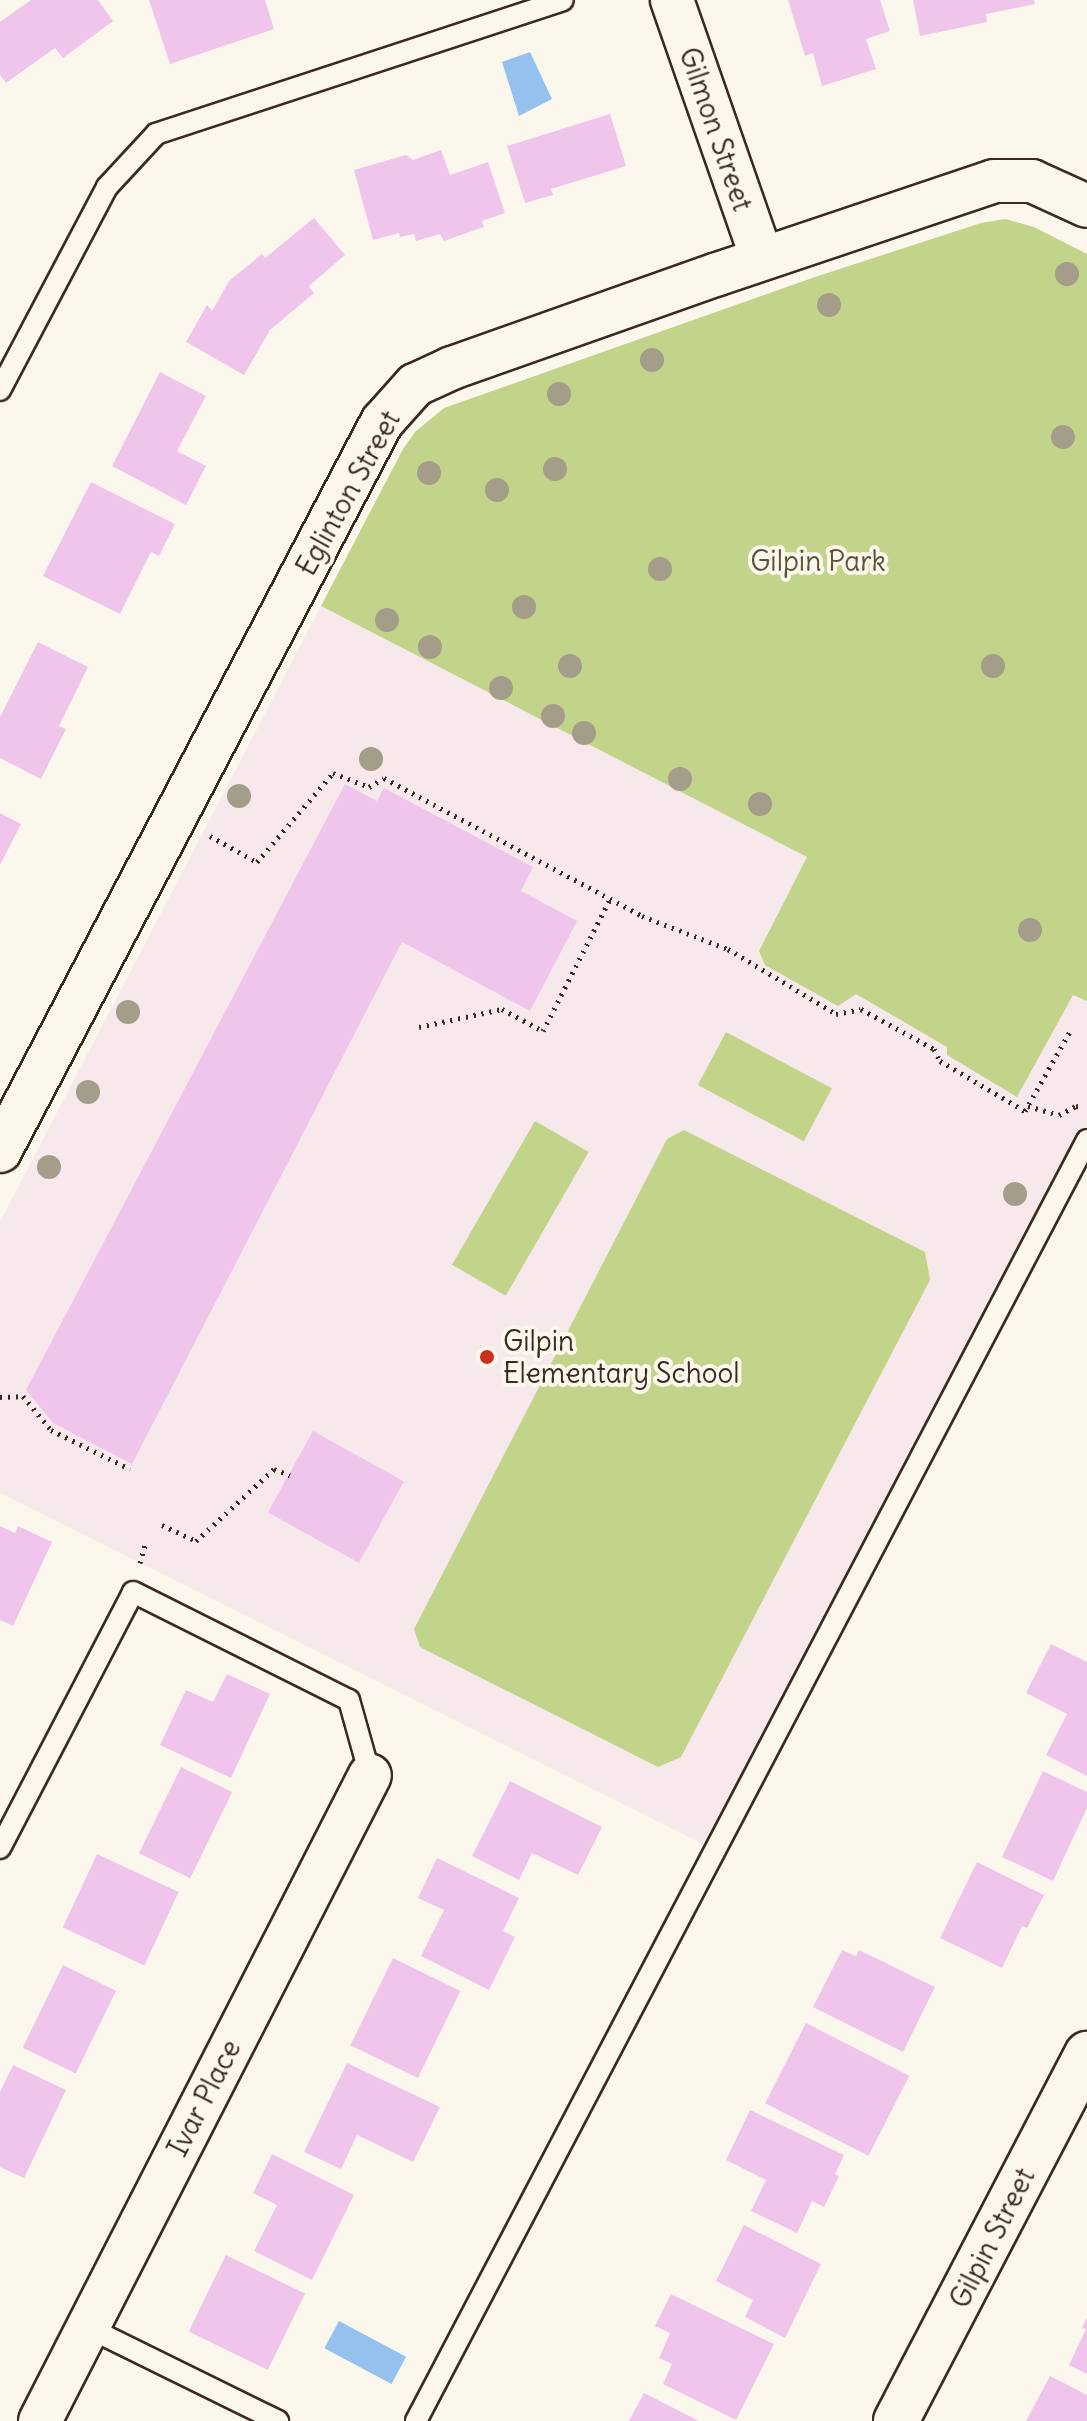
<!DOCTYPE html>
<style>
body{margin:0}
#map{position:relative;width:1087px;height:2421px;overflow:hidden;background:#fbf7ec;font-family:Delius,sans-serif}
div>[style]{position:absolute}
[style*='--x']{left:calc(var(--x)*1px);top:calc(var(--y)*1px);width:calc(var(--w)*1px);rotate:calc(var(--a)*1deg)}
.built>*{inset:0;background:#f7e8ec}
.green>*{inset:0;background:#c1d489;transform-origin:0 0}
.water>*{inset:0;background:#94c1ee;transform-origin:0 0}
.building>*{inset:0;background:#efc5eb;transform-origin:0 0}
.path>*{height:5px;margin-top:-2.5px;transform-origin:0;background:repeating-linear-gradient(90deg,#3b2a1e 0 2px,transparent 0 8px)}
.roads{filter:drop-shadow(2px 0 #3b2a1e) drop-shadow(-2px 0 #3b2a1e) drop-shadow(0 2px #3b2a1e) drop-shadow(0 -2px #3b2a1e)}
.service>*{height:20px;margin:-10px;padding:0 10px;transform-origin:10px;border-radius:10px;background:#fbf7ec}
.minor>*{height:42px;margin:-21px;padding:0 21px;transform-origin:21px;border-radius:21px;background:#fbf7ec}
.tertiary>*{height:44px;margin:-22px;padding:0 22px;transform-origin:22px;border-radius:22px;background:#fbf7ec}
.trees>*{width:24px;height:24px;margin:-12px;border-radius:50%;background:#a49d8a}
.dots>*{width:22px;height:22px;translate:-50% -50%;box-sizing:border-box;border:4px solid #fbf7ec;border-radius:50%}
span{translate:-50% -50%;white-space:nowrap;text-align:center;line-height:1.15;-webkit-text-stroke:8px #fbf7ec;paint-order:stroke}
.street-label{font-size:28px;color:#3b2a1e}
.park-label{font-size:28px;color:#5c5439}
.poi-label{font-size:28px;color:#3b2a1e}
.left{translate:0 -50%;text-align:left}
</style>
<div id="map">
<div class="built">
<i style="clip-path:polygon(321px 606px,1087px 1001px,1087px 1140px,715px 1850px,0 1493px,0 1222px)"></i>
</div>
<div class="green">
<i style="clip-path:polygon(1005px 219px,1034px 227px,1087px 254px,1087px 1001px,1073px 995px,1017px 1097px,947px 1055px,947px 1047px,856px 994px,838px 1006px,765px 965px,759px 951px,807px 857px,321px 606px,403px 449px,415px 432px,444px 408px,815px 277px,981px 223px)"></i>
<i style="left:726px;top:1032px;width:120px;height:60px;rotate:28deg"></i>
<i style="left:535px;top:1121px;width:62px;height:166px;rotate:30deg"></i>
<i style="clip-path:polygon(684px 1130px,925px 1252px,930px 1280px,681px 1757px,658px 1767px,420px 1647px,414px 1629px,667px 1139px)"></i>
</div>
<div class="water">
<i style="clip-path:polygon(530px 52px,552px 99px,519px 116px,502px 62px)"></i>
<i style="left:339px;top:2321px;width:76px;height:31px;rotate:28deg"></i>
</div>
<div class="building">
<i style="clip-path:polygon(31px 0,98px 0,113px 21px,63px 58px,55px 48px,6px 83px,0 75px,0 22px)"></i>
<i style="clip-path:polygon(149px 0,265px 0,274px 29px,170px 64px)"></i>
<i style="clip-path:polygon(788px 0,880px 0,890px 31px,866px 39px,876px 69px,822px 86px,813px 53px,805px 56px)"></i>
<i style="clip-path:polygon(913px 0,1034px 0,1035px 4px,986px 14px,987px 22px,920px 36px)"></i>
<i style="clip-path:polygon(610px 114px,626px 166px,551px 189px,553px 195px,525px 203px,507px 146px)"></i>
<i style="clip-path:polygon(441px 150px,450px 175px,488px 162px,505px 213px,482px 221px,484px 227px,444px 241px,440px 234px,416px 241px,414px 234px,400px 237px,399px 233px,373px 240px,354px 170px,406px 155px,413px 160px)"></i>
<i style="clip-path:polygon(314px 218px,345px 255px,309px 286px,314px 293px,270px 330px,244px 375px,186px 342px,207px 305px,212px 311px,229px 281px,262px 254px,265px 258px)"></i>
<i style="clip-path:polygon(160px 372px,206px 396px,177px 451px,206px 466px,186px 505px,112px 466px)"></i>
<i style="clip-path:polygon(91px 482px,175px 524px,159px 556px,151px 552px,120px 614px,43px 576px)"></i>
<i style="clip-path:polygon(38px 642px,88px 667px,59px 726px,66px 729px,41px 779px,0 758px,0 717px)"></i>
<i style="clip-path:polygon(345px 784px,377px 801px,384px 788px,533px 867px,521px 891px,577px 921px,530px 1011px,402px 942px,132px 1464px,53px 1423px,26px 1390px)"></i>
<i style="clip-path:polygon(0 813px,21px 824px,0 865px)"></i>
<i style="left:313px;top:1431px;width:104px;height:93px;rotate:29deg"></i>
<i style="clip-path:polygon(0 1526px,15px 1533px,18px 1526px,52px 1542px,13px 1626px,0 1620px)"></i>
<i style="clip-path:polygon(1051px 1644px,1087px 1662px,1087px 1776px,1046px 1755px,1067px 1714px,1026px 1693px)"></i>
<i style="clip-path:polygon(227px 1674px,270px 1694px,231px 1778px,160px 1745px,186px 1690px,213px 1702px)"></i>
<i style="left:181px;top:1767px;width:57px;height:96px;rotate:26deg"></i>
<i style="clip-path:polygon(1043px 1771px,1087px 1792px,1087px 1808px,1053px 1881px,1002px 1857px)"></i>
<i style="clip-path:polygon(510px 1781px,602px 1827px,578px 1875px,532px 1853px,519px 1880px,472px 1856px)"></i>
<i style="left:97px;top:1854px;width:90px;height:81px;rotate:25deg"></i>
<i style="clip-path:polygon(437px 1858px,519px 1898px,503px 1931px,515px 1937px,489px 1990px,421px 1956px,444px 1910px,418px 1898px)"></i>
<i style="clip-path:polygon(977px 1862px,1044px 1895px,1027px 1928px,1022px 1926px,1002px 1968px,940px 1938px)"></i>
<i style="clip-path:polygon(842px 1950px,856px 1956px,859px 1950px,935px 1987px,903px 2052px,813px 2007px)"></i>
<i style="left:393px;top:1958px;width:75px;height:97px;rotate:26deg"></i>
<i style="left:63px;top:1965px;width:59px;height:92px;rotate:26deg"></i>
<i style="left:806px;top:2023px;width:116px;height:90px;rotate:27deg"></i>
<i style="clip-path:polygon(347px 2063px,440px 2107px,413px 2162px,357px 2135px,341px 2169px,304px 2152px)"></i>
<i style="clip-path:polygon(13px 2065px,66px 2090px,24px 2178px,0 2167px,0 2092px)"></i>
<i style="clip-path:polygon(750px 2110px,844px 2155px,835px 2174px,839px 2176px,824px 2207px,812px 2201px,797px 2233px,751px 2211px,766px 2180px,726px 2160px)"></i>
<i style="clip-path:polygon(272px 2154px,354px 2195px,312px 2280px,254px 2251px,277px 2205px,253px 2193px)"></i>
<i style="clip-path:polygon(744px 2225px,821px 2264px,785px 2338px,745px 2317px,753px 2300px,716px 2281px)"></i>
<i style="left:226px;top:2255px;width:88px;height:85px;rotate:26deg"></i>
<i style="clip-path:polygon(671px 2294px,774px 2344px,736px 2420px,663px 2384px,672px 2364px,659px 2358px,670px 2333px,655px 2326px)"></i>
<i style="clip-path:polygon(1087px 2317px,1087px 2374px,1069px 2365px,1086px 2329px,1082px 2328px)"></i>
<i style="clip-path:polygon(1050px 2376px,1087px 2395px,1087px 2421px,1026px 2421px)"></i>
<i style="clip-path:polygon(644px 2393px,699px 2421px,629px 2421px)"></i>
</div>
<div class="path">
<i style="--x:210;--y:836;--w:54;--a:29"></i>
<i style="--x:257;--y:862;--w:117;--a:-49.5"></i>
<i style="--x:333;--y:773;--w:39;--a:21"></i>
<i style="--x:369;--y:787;--w:17;--a:-31"></i>
<i style="--x:384;--y:778;--w:293;--a:28.1"></i>
<i style="--x:642;--y:916;--w:92;--a:21"></i>
<i style="--x:728;--y:949;--w:126;--a:31"></i>
<i style="--x:836;--y:1014;--w:25;--a:-11"></i>
<i style="--x:861;--y:1009;--w:83;--a:28.7"></i>
<i style="--x:934;--y:1049;--w:13;--a:63"></i>
<i style="--x:940;--y:1061;--w:99;--a:30.5"></i>
<i style="--x:1025;--y:1111;--w:95;--a:-60.5"></i>
<i style="--x:419;--y:1027;--w:85;--a:-12.2"></i>
<i style="--x:502;--y:1009;--w:47;--a:28.2"></i>
<i style="--x:543;--y:1031;--w:148;--a:-63.1"></i>
<i style="--x:1028;--y:1106;--w:32;--a:16"></i>
<i style="--x:1059;--y:1115;--w:19;--a:-28"></i>
<i style="--x:1076;--y:1106;--w:6;--a:9"></i>
<i style="--x:0;--y:1397;--w:23;--a:-2"></i>
<i style="--x:23;--y:1396;--w:44;--a:50.5"></i>
<i style="--x:51;--y:1430;--w:88;--a:26.3"></i>
<i style="--x:162;--y:1525;--w:38;--a:25"></i>
<i style="--x:196;--y:1541;--w:106;--a:-42.7"></i>
<i style="--x:274;--y:1469;--w:17;--a:21"></i>
<i style="--x:140;--y:1563;--w:19;--a:-74"></i>
</div>
<div class="roads">
<div class="service">
<i style="--x:0;--y:390;--w:229;--a:-62.2"></i>
<i style="--x:107;--y:187;--w:72;--a:-47.2"></i>
<i style="--x:156;--y:134;--w:428;--a:-18.2"></i>
<i style="--x:0;--y:1848;--w:288;--a:-62.5"></i>
<i style="--x:133;--y:1592;--w:241;--a:26.6"></i>
<i style="--x:349;--y:1700;--w:78;--a:74.4"></i>
<i style="--x:87;--y:2327;--w:213;--a:26.2"></i>
<i style="--x:416;--y:2421;--w:1446;--a:-62.35"></i>
</div>
<div class="minor">
<i style="--x:672;--y:0;--w:273;--a:70.8"></i>
<i style="--x:0;--y:1151;--w:823;--a:-62.35"></i>
<i style="--x:382;--y:422;--w:50;--a:-48.3"></i>
<i style="--x:415;--y:385;--w:41;--a:-24.7"></i>
<i style="--x:452;--y:368;--w:279;--a:-19.5"></i>
<i style="--x:715;--y:275;--w:294;--a:-18.6"></i>
<i style="--x:994;--y:181;--w:38;--a:0"></i>
<i style="--x:1032;--y:181;--w:60;--a:24.4"></i>
<i style="--x:40;--y:2421;--w:725;--a:-62.94"></i>
</div>
<div class="tertiary">
<i style="--x:896;--y:2421;--w:414;--a:-62.5"></i>
</div>
</div>
<div class="trees">
<i style="left:1067px;top:274px"></i>
<i style="left:829px;top:305px"></i>
<i style="left:652px;top:360px"></i>
<i style="left:559px;top:394px"></i>
<i style="left:1063px;top:437px"></i>
<i style="left:555px;top:469px"></i>
<i style="left:429px;top:473px"></i>
<i style="left:497px;top:490px"></i>
<i style="left:660px;top:569px"></i>
<i style="left:524px;top:607px"></i>
<i style="left:387px;top:620px"></i>
<i style="left:430px;top:647px"></i>
<i style="left:570px;top:666px"></i>
<i style="left:993px;top:666px"></i>
<i style="left:501px;top:688px"></i>
<i style="left:553px;top:716px"></i>
<i style="left:584px;top:733px"></i>
<i style="left:371px;top:759px"></i>
<i style="left:680px;top:779px"></i>
<i style="left:239px;top:796px"></i>
<i style="left:760px;top:804px"></i>
<i style="left:1030px;top:930px"></i>
<i style="left:128px;top:1012px"></i>
<i style="left:88px;top:1092px"></i>
<i style="left:49px;top:1167px"></i>
<i style="left:1015px;top:1194px"></i>
</div>
<div class="dots">
<i style="left:487px;top:1357px;background:#c8321e"></i>
</div>
<div class="street-label">
<span style="left:716px;top:129px;rotate:71deg">Gilmon Street</span>
<span style="left:348px;top:493px;rotate:-61deg">Eglinton Street</span>
<span style="left:204px;top:2098px;rotate:-63deg">Ivar Place</span>
<span style="left:992px;top:2238px;rotate:-63deg">Gilpin Street</span>
</div>
<div class="park-label">
<span style="left:818px;top:561px">Gilpin Park</span>
</div>
<div class="poi-label">
<span class="left" style="left:503px;top:1357px">Gilpin<br>Elementary School</span>
</div>
</div>
